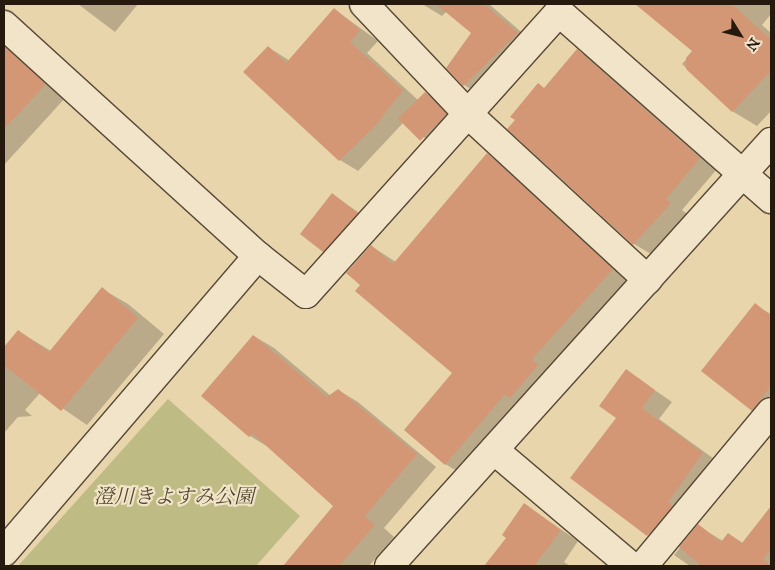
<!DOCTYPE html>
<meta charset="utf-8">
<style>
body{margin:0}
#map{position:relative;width:775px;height:570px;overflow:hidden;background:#e9d5ac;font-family:"IM FELL Great Primer","Noto Serif JP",serif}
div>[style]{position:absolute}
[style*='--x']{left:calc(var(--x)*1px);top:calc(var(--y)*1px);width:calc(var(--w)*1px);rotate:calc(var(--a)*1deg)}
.green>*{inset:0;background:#bebb84}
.shadow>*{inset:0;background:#0003}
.building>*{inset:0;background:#d39776;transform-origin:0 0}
.roads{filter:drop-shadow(1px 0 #574836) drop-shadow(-1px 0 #574836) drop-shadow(0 1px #574836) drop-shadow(0 -1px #574836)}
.minor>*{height:28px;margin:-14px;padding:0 14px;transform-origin:14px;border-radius:14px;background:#f1e4c9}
span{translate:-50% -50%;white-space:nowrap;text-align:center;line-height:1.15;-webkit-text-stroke:4.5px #f1e4c9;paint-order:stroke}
.park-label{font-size:20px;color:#544a31;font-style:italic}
.frame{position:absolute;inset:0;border:5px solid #26190e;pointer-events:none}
.north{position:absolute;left:715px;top:10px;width:50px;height:50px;-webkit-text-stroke:4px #f1e4c9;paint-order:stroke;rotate:126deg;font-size:14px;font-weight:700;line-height:20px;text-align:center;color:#26190e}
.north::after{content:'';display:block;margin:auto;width:18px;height:22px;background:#26190e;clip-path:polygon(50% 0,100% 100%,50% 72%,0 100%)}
</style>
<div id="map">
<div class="green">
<i style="clip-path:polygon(168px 399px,300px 516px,256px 566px,18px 566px)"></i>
</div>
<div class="shadow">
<i style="clip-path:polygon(78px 4px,138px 4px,115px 32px)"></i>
<i style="clip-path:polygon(422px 4px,489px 4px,535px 44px,482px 96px,464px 85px,473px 33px,447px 11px,442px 16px)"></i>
<i style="clip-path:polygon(637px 4px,771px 4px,771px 14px,762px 25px,771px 33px,771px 111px,757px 126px,732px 111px,682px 64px,694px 51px)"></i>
<i style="clip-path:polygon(334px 9px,378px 41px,367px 53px,419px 101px,426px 93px,444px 104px,464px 125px,442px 150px,403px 123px,358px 171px,340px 160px,245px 72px,268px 47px,290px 61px)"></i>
<i style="clip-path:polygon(4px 35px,66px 97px,4px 165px)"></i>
<i style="clip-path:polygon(578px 51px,595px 61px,717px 169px,682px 210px,687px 214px,651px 254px,634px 244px,509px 129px,539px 85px,545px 89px)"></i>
<i style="clip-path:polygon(487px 155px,506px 165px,630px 280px,464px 475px,445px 464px,454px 373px,362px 285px,371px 246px,396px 262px)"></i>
<i style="clip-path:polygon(332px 194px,375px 224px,341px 262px,323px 252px)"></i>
<i style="clip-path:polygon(102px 289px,128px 304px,164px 334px,87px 425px,40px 393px,25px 410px,32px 416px,18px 417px,4px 433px,4px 349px,18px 331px,51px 351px)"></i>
<i style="clip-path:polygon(755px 305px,771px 314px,771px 420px,753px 410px)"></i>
<i style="clip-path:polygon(254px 336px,274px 348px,331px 396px,338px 390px,358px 402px,436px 467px,384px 528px,394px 537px,369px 566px,285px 566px,335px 506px,270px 448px,250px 436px,202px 396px)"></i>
<i style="clip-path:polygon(627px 371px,672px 402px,659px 419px,721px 464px,666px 546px,571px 478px,617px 418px)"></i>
<i style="clip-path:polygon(525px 505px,578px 541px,564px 562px,570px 566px,486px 566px,508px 538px)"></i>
<i style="clip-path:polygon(771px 508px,771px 566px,690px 566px,674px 555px,698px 526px,723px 541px,728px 534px,743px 543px)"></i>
</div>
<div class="building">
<i style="clip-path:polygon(436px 4px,484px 4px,518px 33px,463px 86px,446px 68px,471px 33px)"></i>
<i style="clip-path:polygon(635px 4px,732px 4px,771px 40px,771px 71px,732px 112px,686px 69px,686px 58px,692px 51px)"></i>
<i style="clip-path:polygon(334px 8px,360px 30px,350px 42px,403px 90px,375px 126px,339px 161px,243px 72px,268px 46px,286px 63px)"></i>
<i style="clip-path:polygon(4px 46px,46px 84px,4px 129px)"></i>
<i style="clip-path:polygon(577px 49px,700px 158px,666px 199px,671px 203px,633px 245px,507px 129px,515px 120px,510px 117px,538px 83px,544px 88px)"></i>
<i style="left:425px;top:92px;width:31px;height:38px;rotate:45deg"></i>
<i style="clip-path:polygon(487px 153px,613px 269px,532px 359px,538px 365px,510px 398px,505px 394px,445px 465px,404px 430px,452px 373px,355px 291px,360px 285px,346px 273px,371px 245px,393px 264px)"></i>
<i style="left:332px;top:193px;width:33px;height:52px;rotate:38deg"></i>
<i style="clip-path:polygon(102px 287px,138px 318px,61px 411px,4px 365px,4px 347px,18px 330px,49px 352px)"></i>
<i style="clip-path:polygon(755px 303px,771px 316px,771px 386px,752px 411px,701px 371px)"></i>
<i style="clip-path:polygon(253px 335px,327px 397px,338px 389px,417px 454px,365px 516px,375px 525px,339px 566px,283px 566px,333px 506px,252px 433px,249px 437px,201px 396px)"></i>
<i style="clip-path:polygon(626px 369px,655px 390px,642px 408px,703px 453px,668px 502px,673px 506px,647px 536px,570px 478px,616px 418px,599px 406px)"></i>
<i style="clip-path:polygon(524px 503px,561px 530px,534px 566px,484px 566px,506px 538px,502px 535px)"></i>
<i style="clip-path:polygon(771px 506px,771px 549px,763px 559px,771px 566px,702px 566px,679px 547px,698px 524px,721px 542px,728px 533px,742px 543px)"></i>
</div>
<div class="roads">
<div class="minor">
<i style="--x:364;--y:4;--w:153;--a:46.6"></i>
<i style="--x:469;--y:115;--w:243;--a:42.7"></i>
<i style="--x:4;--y:25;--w:343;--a:42.3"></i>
<i style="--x:258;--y:256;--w:61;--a:38.4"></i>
<i style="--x:306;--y:294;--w:379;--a:-48.1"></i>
<i style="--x:559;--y:12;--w:283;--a:41.4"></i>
<i style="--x:494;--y:450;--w:180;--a:40.3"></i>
<i style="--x:4;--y:552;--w:390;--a:-49.4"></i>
<i style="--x:389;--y:566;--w:571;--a:-47.98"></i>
<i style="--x:643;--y:566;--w:200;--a:-50.3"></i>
</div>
</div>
<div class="park-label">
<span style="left:174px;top:496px">澄川きよすみ公園</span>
</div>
<div class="frame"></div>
<div class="north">N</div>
</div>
